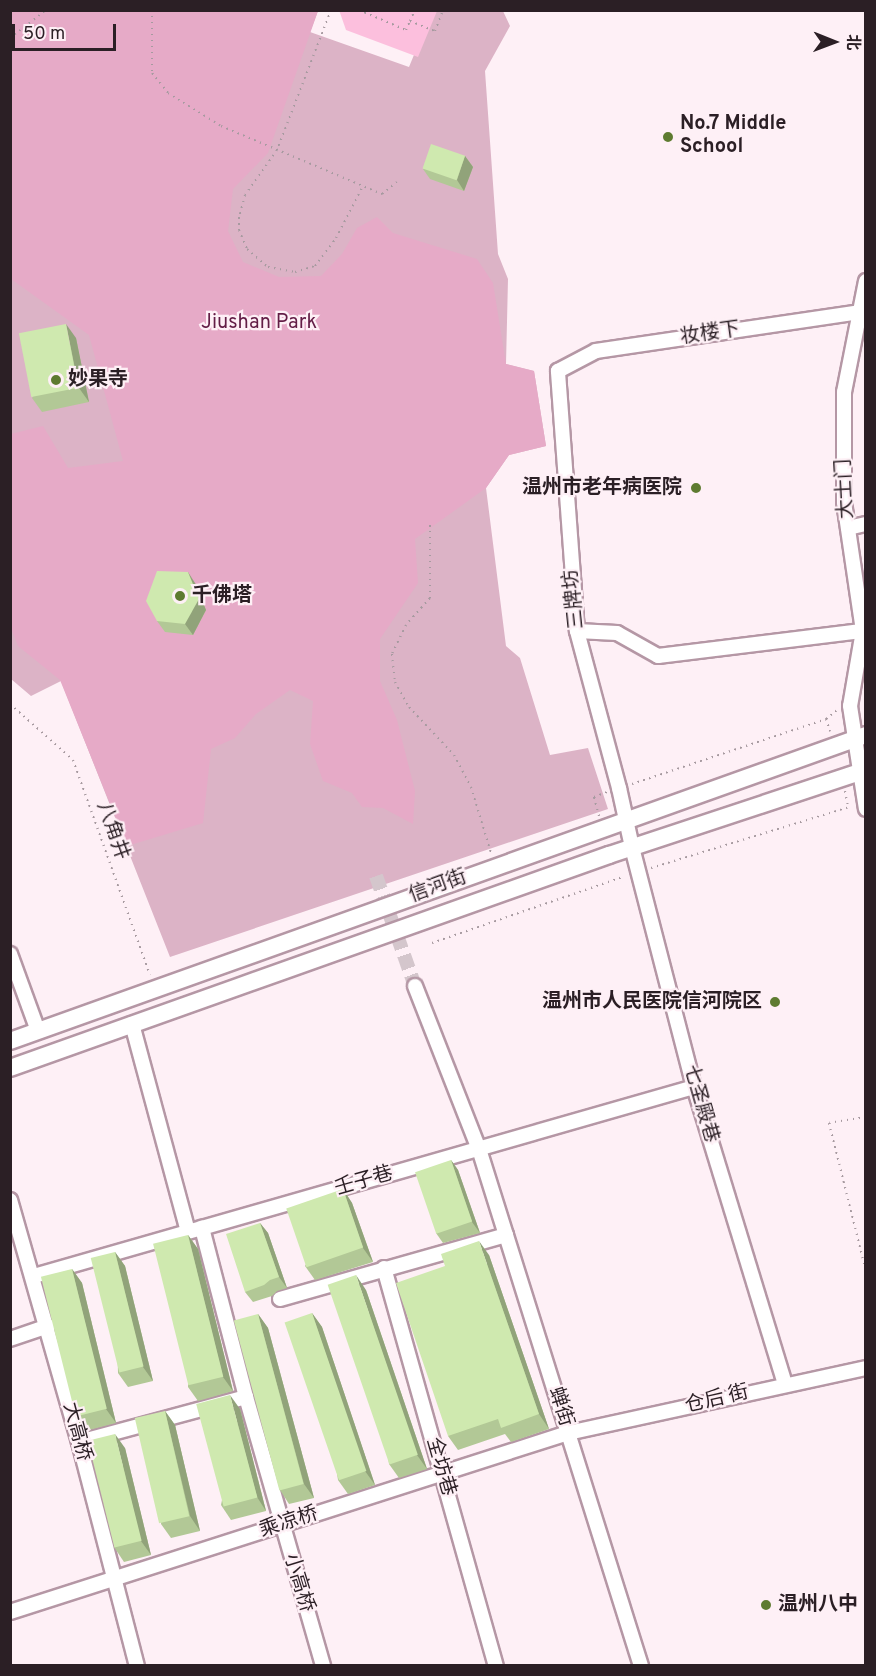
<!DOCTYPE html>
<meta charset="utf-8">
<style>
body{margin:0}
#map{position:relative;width:876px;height:1676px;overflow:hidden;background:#fef0f6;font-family:Overpass,"Noto Sans SC",sans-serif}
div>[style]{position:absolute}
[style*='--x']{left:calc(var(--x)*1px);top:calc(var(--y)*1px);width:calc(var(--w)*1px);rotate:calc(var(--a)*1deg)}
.green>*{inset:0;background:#dcb3c6}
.forest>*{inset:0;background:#e6aac7}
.water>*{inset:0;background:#fcbfdd}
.minor-tunnel>*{height:14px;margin-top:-7px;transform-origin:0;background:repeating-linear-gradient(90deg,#d4c6cc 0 14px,transparent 0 21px)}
.path>*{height:2px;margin-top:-1px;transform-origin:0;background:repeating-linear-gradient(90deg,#a79aa0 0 1.5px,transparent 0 6px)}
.roads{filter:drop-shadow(2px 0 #b597a5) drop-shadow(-2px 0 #b597a5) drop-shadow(0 2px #b597a5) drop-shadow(0 -2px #b597a5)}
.minor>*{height:14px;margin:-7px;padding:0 7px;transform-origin:7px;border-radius:7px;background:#fff}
.major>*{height:16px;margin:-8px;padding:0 8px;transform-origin:8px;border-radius:8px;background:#fff}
.wall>*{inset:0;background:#b2c896}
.shaded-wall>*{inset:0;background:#91a37a}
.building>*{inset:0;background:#cfe9af;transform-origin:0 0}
.dots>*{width:16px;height:16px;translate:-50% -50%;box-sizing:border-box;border:3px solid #fef0f6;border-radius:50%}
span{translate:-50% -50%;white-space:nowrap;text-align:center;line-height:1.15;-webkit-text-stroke:4.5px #fef0f6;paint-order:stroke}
.poi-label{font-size:20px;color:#2b1f25;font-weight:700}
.left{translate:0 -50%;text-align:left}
.right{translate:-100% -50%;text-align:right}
.park-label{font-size:20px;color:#631d46}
.street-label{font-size:20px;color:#2b1f25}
.frame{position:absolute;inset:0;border:12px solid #2b1f25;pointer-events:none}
.north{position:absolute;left:804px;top:12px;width:60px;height:60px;-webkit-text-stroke:4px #fef0f6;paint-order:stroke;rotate:91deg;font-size:16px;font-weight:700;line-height:24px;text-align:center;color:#2b1f25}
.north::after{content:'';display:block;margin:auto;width:21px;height:27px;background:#2b1f25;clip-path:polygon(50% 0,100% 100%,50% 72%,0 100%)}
.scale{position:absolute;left:12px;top:24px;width:104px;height:27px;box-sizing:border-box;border:3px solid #2b1f25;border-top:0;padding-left:8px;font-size:18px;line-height:21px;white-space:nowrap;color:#2b1f25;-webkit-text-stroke:4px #fef0f6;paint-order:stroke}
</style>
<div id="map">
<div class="green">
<i style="clip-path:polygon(10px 11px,318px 11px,310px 32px,409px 67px,432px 11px,503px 11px,510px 26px,485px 71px,498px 254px,508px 279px,506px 364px,534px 371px,546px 446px,509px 455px,486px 488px,506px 646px,520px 658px,550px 755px,588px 748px,608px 809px,170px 957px,61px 681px,31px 696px,11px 679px)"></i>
</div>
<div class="forest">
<i style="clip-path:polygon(11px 11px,318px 11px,268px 153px,233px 189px,228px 231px,243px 262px,279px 277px,321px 276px,342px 254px,357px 228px,377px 217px,393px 233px,477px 259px,493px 283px,506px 364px,534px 371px,546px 446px,509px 455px,486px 488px,415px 539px,418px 583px,380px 639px,380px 681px,397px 720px,415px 791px,413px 824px,383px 808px,362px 807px,352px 793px,323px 781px,310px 744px,313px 701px,290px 690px,256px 714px,235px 738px,211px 749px,203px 823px,127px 846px,60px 680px,18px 646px,11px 628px,11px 434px,43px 426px,68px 468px,123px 461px,89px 335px,11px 279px)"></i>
</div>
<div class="water">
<i style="clip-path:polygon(339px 10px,437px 10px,437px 11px,418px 57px,346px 30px)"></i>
</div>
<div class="minor-tunnel">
<i style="--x:376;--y:876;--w:117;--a:70.5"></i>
</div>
<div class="path">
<i style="--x:152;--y:10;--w:63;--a:90"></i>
<i style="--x:152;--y:73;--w:26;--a:51"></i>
<i style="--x:168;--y:93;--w:62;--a:31.9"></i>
<i style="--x:221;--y:126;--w:175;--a:22.9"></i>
<i style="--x:382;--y:194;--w:19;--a:-39"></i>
<i style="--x:331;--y:10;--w:150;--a:111.1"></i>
<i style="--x:277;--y:150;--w:55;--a:125.4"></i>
<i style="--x:245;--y:195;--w:23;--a:105"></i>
<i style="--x:239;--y:217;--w:13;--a:90"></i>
<i style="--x:239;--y:230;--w:21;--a:67"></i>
<i style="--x:247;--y:249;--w:28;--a:41"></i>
<i style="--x:268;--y:267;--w:27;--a:10"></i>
<i style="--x:295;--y:272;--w:21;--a:-17"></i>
<i style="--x:315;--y:266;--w:35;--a:-53"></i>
<i style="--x:336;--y:238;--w:59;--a:-62.6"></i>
<i style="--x:359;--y:10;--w:51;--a:23.1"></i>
<i style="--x:406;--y:30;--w:10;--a:-66"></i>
<i style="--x:410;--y:21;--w:27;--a:22"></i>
<i style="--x:435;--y:31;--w:22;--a:-69"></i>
<i style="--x:410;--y:21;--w:12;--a:-66"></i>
<i style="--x:10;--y:38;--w:46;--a:-37.9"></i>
<i style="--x:430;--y:525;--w:73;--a:90"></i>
<i style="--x:430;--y:598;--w:36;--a:132"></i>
<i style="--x:406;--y:625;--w:32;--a:116"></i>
<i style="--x:392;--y:654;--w:28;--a:84"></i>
<i style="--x:395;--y:682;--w:29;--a:61"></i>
<i style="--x:409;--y:707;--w:66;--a:46.8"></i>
<i style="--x:454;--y:755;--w:36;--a:62"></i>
<i style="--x:471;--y:787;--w:69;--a:73.1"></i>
<i style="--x:10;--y:704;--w:84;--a:41.6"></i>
<i style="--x:73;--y:760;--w:228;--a:70.3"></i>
<i style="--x:826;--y:719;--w:13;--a:72"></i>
<i style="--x:632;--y:784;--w:205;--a:-18.5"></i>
<i style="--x:826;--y:719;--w:14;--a:-39"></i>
<i style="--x:845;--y:791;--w:15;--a:79"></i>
<i style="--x:599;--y:816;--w:20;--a:-105"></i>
<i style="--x:594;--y:797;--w:14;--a:-21"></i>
<i style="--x:651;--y:868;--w:207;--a:-17.1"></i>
<i style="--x:432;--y:943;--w:204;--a:-19.1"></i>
<i style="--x:866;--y:1117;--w:37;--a:171"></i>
<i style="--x:829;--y:1123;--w:153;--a:76"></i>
</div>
<div class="roads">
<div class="minor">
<i style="--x:866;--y:281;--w:113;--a:101.2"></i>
<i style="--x:844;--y:392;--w:110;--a:90"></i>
<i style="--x:844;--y:502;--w:130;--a:81.6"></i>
<i style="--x:863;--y:631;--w:76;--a:99.8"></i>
<i style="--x:850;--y:706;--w:104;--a:81.2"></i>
<i style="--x:848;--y:528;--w:18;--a:-13"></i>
<i style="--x:577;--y:631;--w:40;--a:2.9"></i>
<i style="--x:617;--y:633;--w:47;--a:29.3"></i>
<i style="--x:658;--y:656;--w:207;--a:-7"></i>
<i style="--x:10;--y:954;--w:82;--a:70"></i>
<i style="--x:415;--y:986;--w:175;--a:68.6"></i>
<i style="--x:479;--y:1149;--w:542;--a:72.6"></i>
<i style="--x:132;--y:1024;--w:215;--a:74.9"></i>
<i style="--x:10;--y:1200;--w:252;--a:74.1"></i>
<i style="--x:79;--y:1442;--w:231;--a:75.5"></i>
<i style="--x:384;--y:1268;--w:413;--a:74.3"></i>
<i style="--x:34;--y:1276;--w:687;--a:-15.98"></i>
<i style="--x:280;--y:1299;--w:235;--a:-15.8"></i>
<i style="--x:10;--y:1339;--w:40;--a:-18.9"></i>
<i style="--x:785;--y:1384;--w:311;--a:-107"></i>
<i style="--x:694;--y:1087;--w:248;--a:-104.5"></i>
<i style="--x:632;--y:847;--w:60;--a:-102.4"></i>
<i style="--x:619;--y:788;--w:163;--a:-105"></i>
<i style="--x:577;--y:631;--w:261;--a:-94.2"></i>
<i style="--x:558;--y:371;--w:43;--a:-27.8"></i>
<i style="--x:596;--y:351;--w:273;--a:-8.4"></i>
<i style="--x:246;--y:1397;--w:280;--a:74"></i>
<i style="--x:79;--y:1442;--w:173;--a:-15.1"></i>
<i style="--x:246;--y:1397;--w:175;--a:-104.6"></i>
<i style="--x:10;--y:1612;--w:586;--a:-17.79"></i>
<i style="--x:568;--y:1433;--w:305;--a:-12.3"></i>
</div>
<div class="major">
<i style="--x:10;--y:1041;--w:909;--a:-19.67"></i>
<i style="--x:10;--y:1068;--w:636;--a:-19.58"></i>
<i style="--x:609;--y:855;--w:271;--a:-18.3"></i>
</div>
</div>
<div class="wall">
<i style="clip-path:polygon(465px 156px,473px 167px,464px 191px,430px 179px,423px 169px)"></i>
<i style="clip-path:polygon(76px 338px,89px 402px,42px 412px,32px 398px)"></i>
<i style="clip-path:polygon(195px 583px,206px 610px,193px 635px,165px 632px,157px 621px)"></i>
<i style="clip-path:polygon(451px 1160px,458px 1170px,480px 1233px,443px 1243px,436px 1233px)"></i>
<i style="clip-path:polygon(343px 1189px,352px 1203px,373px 1262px,315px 1280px,305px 1266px)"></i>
<i style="clip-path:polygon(260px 1223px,268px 1233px,287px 1288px,277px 1291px,272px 1296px,253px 1302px,245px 1292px)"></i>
<i style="clip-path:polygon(188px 1235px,198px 1249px,233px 1391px,198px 1401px,188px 1387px)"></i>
<i style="clip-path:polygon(115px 1252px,125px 1266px,153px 1381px,128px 1387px,118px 1373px)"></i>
<i style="clip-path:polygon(489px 1255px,549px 1429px,511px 1442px,505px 1434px,458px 1450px,448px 1436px)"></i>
<i style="clip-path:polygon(72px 1269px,82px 1283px,116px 1423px,85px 1431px,75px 1417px)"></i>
<i style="clip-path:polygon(366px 1290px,427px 1469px,399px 1478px,389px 1464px)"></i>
<i style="clip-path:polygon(312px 1313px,322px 1327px,375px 1485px,348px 1494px,338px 1480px)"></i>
<i style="clip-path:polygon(258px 1314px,268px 1328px,314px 1498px,289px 1504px,280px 1490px)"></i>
<i style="clip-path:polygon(240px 1409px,266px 1511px,231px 1520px,221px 1505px)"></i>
<i style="clip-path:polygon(165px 1411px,175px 1425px,200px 1531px,171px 1538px,161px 1524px)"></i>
<i style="clip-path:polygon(125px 1448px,151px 1555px,124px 1562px,114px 1547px)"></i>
</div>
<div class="shaded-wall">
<i style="clip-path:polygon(465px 156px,473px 167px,464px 191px,457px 180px)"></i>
<i style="clip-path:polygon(66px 324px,76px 338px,89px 402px,79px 388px)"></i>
<i style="clip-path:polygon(188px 572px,195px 583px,206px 610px,193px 635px,185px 624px)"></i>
<i style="clip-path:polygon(451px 1160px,458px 1170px,480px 1233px,472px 1222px)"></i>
<i style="clip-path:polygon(343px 1189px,352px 1203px,373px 1262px,363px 1248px)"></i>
<i style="clip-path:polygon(260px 1223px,268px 1233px,287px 1288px,279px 1277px)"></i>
<i style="clip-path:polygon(188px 1235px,198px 1249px,233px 1391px,223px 1377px)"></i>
<i style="clip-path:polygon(479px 1241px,489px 1255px,549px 1429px,539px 1414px)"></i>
<i style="clip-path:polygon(115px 1252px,125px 1266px,153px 1381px,143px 1367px)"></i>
<i style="clip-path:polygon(72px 1269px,82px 1283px,116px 1423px,106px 1409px)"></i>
<i style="clip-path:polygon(356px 1275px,366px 1290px,427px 1469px,417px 1455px)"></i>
<i style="clip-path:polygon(312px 1313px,322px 1327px,375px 1485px,365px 1471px)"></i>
<i style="clip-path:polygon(258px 1314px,268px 1328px,314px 1498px,304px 1484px)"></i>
<i style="clip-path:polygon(230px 1395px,240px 1409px,266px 1511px,257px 1497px)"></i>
<i style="clip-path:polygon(165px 1411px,175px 1425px,200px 1531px,190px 1516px)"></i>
<i style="clip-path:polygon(115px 1434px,125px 1448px,151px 1555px,141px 1541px)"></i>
</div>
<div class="building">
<i style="left:431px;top:144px;width:36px;height:26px;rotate:19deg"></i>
<i style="left:66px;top:324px;width:65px;height:48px;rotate:79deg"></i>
<i style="clip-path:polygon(157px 571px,188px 572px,199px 599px,185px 624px,157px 621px,146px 601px)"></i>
<i style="left:451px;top:1160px;width:65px;height:38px;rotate:71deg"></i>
<i style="left:343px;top:1189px;width:62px;height:60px;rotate:71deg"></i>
<i style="clip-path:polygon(260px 1223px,279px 1277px,270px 1280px,264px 1285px,245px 1292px,226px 1234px)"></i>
<i style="left:188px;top:1235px;width:146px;height:36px;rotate:76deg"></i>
<i style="clip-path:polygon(479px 1241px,539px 1414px,501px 1428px,498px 1419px,448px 1436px,396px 1283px,445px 1266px,441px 1254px)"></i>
<i style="left:115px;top:1252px;width:118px;height:25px;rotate:76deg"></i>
<i style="left:72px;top:1269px;width:144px;height:32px;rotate:76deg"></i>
<i style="left:356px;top:1275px;width:190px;height:30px;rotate:71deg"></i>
<i style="left:312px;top:1313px;width:167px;height:29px;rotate:71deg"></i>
<i style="left:258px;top:1314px;width:176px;height:25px;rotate:75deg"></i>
<i style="left:230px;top:1395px;width:106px;height:35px;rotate:75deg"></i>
<i style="left:165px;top:1411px;width:108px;height:31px;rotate:77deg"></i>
<i style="left:115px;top:1434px;width:110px;height:28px;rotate:76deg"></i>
</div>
<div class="dots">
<i style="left:668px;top:137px;background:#5e7b30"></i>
<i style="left:56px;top:380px;background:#5e7b30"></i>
<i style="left:696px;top:488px;background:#5e7b30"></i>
<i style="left:180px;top:596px;background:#5e7b30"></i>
<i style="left:775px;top:1002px;background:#5e7b30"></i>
<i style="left:766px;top:1605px;background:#5e7b30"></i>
</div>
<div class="poi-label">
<span class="left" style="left:680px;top:136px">No.7 Middle<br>School</span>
<span class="left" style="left:68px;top:380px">妙果寺</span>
<span class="right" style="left:682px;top:488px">温州市老年病医院</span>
<span class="left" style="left:192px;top:596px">千佛塔</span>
<span class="right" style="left:762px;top:1002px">温州市人民医院信河院区</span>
<span class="left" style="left:778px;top:1605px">温州八中</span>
</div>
<div class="park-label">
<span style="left:259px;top:323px">Jiushan Park</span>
</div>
<div class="street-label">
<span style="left:710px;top:334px;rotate:-8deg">妆楼下</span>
<span style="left:846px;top:489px;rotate:-93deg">大士门</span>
<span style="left:575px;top:599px;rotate:-96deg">三牌坊</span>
<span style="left:112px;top:831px;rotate:70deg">八角井</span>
<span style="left:438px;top:887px;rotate:-20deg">信河街</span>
<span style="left:700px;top:1104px;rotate:74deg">七圣殿巷</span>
<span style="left:364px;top:1182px;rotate:-16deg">壬子巷</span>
<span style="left:717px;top:1400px;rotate:-13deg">仓后 街</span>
<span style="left:560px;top:1407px;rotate:73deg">蝉街</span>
<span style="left:76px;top:1432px;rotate:75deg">大高桥</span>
<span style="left:440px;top:1467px;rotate:74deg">全坊巷</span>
<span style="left:289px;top:1523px;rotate:-18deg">乘凉桥</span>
<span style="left:298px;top:1583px;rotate:73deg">小高桥</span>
</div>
<div class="frame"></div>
<div class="north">北</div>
<div class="scale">50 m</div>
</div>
